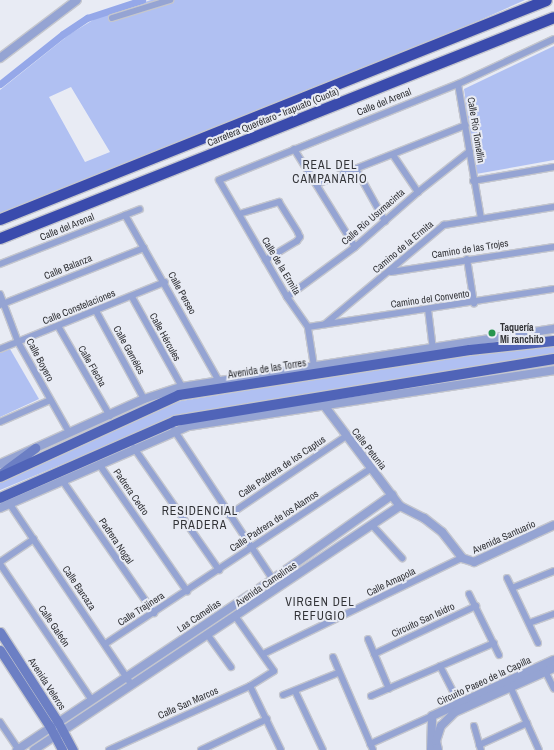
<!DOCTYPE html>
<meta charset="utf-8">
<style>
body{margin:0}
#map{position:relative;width:554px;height:750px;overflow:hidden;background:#e8ebf4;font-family:"Archivo Narrow",sans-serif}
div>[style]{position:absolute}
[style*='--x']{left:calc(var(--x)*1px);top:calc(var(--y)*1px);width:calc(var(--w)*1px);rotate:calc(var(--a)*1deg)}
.green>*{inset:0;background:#b0c0f2}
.canal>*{height:7px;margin:-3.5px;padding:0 3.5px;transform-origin:3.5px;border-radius:3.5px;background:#95a8e9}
.roads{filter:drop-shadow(1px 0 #c4c6ce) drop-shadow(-1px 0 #c4c6ce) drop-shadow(0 1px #c4c6ce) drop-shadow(0 -1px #c4c6ce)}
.minor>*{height:6px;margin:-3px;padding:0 3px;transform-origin:3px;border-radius:3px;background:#95a4d3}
.tertiary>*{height:8px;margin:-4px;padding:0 4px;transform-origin:4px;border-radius:4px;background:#95a4d3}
.secondary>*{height:9px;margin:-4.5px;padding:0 4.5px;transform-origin:4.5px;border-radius:4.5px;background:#6c7fc4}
.primary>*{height:10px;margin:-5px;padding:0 5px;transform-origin:5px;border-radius:5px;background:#5064b8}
.motorway>*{height:11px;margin:-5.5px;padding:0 5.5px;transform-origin:5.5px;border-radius:5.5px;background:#3a4bad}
.dots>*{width:11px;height:11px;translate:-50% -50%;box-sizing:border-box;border:2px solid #e8ebf4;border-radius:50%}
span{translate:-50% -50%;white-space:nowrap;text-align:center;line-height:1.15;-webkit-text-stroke:4px #e8ebf4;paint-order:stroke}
.street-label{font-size:10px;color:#323337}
.poi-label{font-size:10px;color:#323337;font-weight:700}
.left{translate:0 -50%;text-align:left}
.quarter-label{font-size:12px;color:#323337;letter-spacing:1px}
</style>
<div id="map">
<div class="green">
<i style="clip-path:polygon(evenodd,151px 0,525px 0,413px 50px,0 214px,0 90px,70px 34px,98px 17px,151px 0,71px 87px,110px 152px,85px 162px,49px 97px,71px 87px)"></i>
<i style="clip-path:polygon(554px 46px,554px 160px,476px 174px,464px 89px)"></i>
<i style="clip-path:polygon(554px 345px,554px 356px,181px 415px,0 490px,0 483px,163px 406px,181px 401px,520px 347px)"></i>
<i style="clip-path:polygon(10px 349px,39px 399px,0 417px,0 353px)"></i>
</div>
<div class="canal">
<i style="--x:0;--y:84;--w:80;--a:-38.4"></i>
<i style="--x:63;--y:34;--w:29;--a:-34"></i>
<i style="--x:87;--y:18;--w:58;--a:-18.1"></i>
</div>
<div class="roads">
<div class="minor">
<i style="--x:112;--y:18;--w:61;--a:-17.2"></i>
<i style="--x:458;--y:84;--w:137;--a:80.3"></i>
<i style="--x:294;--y:149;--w:115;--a:58.1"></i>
<i style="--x:393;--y:155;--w:45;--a:56"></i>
<i style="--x:356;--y:169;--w:60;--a:60.9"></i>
<i style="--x:473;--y:181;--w:82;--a:-9.8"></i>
<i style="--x:317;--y:184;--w:160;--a:-21.6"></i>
<i style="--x:239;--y:214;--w:42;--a:-16.7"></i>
<i style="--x:279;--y:202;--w:36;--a:58"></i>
<i style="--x:298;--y:233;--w:4;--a:63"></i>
<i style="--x:300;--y:237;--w:5;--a:127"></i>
<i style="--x:297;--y:241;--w:37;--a:149"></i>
<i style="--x:125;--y:215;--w:191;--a:60.5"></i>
<i style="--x:467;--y:259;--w:45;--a:81"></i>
<i style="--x:0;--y:264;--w:150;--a:-21.4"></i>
<i style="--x:391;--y:272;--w:165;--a:-8.7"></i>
<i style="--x:0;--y:294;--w:51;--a:69.4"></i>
<i style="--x:18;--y:342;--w:103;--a:60.5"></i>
<i style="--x:132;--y:297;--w:103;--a:60.9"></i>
<i style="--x:287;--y:297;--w:84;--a:-36.3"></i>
<i style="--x:355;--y:247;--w:84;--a:-41.1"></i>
<i style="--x:418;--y:192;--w:66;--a:-38.3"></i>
<i style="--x:0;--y:305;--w:155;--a:-21.6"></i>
<i style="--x:428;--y:309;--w:39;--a:83"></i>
<i style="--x:96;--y:311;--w:100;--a:61.4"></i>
<i style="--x:325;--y:324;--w:155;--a:-39.8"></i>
<i style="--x:444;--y:225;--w:111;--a:-9.3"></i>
<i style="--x:58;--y:326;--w:104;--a:60"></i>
<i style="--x:308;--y:327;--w:249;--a:-8.8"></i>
<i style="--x:0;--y:349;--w:178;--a:-22.1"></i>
<i style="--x:314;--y:366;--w:39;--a:-99"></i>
<i style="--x:308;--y:327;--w:37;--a:-125"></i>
<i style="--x:287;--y:297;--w:135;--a:-120.2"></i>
<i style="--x:219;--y:180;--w:258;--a:-21.9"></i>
<i style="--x:458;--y:84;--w:106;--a:-25.1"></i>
<i style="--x:0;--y:422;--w:55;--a:-23.7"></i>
<i style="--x:174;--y:430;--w:188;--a:56.5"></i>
<i style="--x:134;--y:448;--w:149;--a:55.1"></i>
<i style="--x:99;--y:464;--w:155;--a:55.3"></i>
<i style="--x:62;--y:480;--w:162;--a:55.3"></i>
<i style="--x:9;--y:503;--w:218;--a:56"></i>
<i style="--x:229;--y:515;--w:141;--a:-34"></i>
<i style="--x:372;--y:525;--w:45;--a:47.7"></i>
<i style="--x:0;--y:562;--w:41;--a:-34.1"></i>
<i style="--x:0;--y:564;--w:163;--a:56"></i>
<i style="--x:507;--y:578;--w:72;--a:64.5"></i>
<i style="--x:512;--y:588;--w:45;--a:-22"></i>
<i style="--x:469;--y:594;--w:68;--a:63.8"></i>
<i style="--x:529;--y:623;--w:27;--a:-20"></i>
<i style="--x:207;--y:634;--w:41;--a:54"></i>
<i style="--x:368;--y:639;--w:54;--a:67.2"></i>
<i style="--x:105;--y:644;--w:320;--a:-33.4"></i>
<i style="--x:263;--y:654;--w:221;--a:-25.8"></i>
<i style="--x:374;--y:654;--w:113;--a:-25.2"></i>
<i style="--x:333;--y:657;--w:101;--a:66.7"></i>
<i style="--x:440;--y:666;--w:42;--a:62.8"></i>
<i style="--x:544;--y:669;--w:22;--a:63"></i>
<i style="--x:509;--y:684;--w:72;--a:65.6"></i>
<i style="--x:250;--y:686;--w:71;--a:64.2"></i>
<i style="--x:295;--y:691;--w:65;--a:64.6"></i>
<i style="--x:283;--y:695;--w:59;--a:-21.8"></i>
<i style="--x:371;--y:696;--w:134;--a:-23.3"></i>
<i style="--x:0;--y:722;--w:32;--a:56"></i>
<i style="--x:474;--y:726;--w:25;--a:74"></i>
<i style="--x:370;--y:744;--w:68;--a:-24.3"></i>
<i style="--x:479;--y:745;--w:53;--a:-24.6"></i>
<i style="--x:109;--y:750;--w:155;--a:-24.4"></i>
<i style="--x:250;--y:686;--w:28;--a:-32"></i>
<i style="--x:274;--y:671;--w:67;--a:-125.3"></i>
<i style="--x:201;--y:750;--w:73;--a:-25.2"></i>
</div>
<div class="tertiary">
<i style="--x:0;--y:58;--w:96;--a:-37"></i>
<i style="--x:323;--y:404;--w:128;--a:53"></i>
<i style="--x:400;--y:506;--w:27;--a:27"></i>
<i style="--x:424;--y:518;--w:23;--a:38"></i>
<i style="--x:442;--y:532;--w:33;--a:52"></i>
<i style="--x:462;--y:558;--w:13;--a:18"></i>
<i style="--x:474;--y:562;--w:88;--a:-24.8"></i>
<i style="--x:0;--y:464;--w:158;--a:-24.3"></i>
<i style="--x:144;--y:399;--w:40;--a:-18"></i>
<i style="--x:182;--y:387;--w:376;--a:-8.9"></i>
<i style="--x:0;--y:508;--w:206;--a:-23.5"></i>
<i style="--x:189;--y:426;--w:369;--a:-8.7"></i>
<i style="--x:17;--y:750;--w:308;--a:-33.7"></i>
<i style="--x:273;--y:579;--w:146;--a:-35.2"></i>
<i style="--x:34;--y:750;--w:440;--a:-33.7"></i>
<i style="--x:431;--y:750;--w:34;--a:-88"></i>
<i style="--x:432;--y:716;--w:134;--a:-24.7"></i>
<i style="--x:438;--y:750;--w:9;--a:-103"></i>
<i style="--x:436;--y:741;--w:16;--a:-72"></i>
<i style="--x:441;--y:726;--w:20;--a:-45"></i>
<i style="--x:455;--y:712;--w:108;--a:-24"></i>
</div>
<div class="secondary">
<i style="--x:0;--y:474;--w:44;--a:-36.6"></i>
<i style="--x:0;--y:632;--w:107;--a:57.2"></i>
<i style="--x:58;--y:722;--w:32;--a:62"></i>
<i style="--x:0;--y:650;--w:92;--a:57"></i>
<i style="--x:50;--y:727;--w:26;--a:62"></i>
</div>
<div class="primary">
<i style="--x:0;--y:477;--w:197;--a:-24.6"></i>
<i style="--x:179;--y:395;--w:294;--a:-8.8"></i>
<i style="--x:470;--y:350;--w:84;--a:-6.1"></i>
<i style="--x:0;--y:498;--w:191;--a:-23.7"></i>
<i style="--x:175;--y:421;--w:384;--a:-9.3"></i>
</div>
<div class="motorway">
<i style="--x:0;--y:219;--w:588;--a:-21.86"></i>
<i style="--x:0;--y:238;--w:596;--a:-21.75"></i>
</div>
</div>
<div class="dots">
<i style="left:492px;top:333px;background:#27964f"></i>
</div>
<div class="street-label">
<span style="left:384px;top:102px;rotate:-22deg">Calle del Arenal</span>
<span style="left:273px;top:117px;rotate:-22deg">Carretera Querétaro - Irapuato (Cuota)</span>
<span style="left:476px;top:130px;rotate:81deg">Calle Río Tomellin</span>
<span style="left:373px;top:217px;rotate:-41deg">Calle Río Usumacinta</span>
<span style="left:67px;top:227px;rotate:-22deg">Calle del Arenal</span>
<span style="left:403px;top:247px;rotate:-40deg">Camino de la Ermita</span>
<span style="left:470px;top:249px;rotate:-9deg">Camino de las Trojes</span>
<span style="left:281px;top:266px;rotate:59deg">Calle de la Ermita</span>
<span style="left:68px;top:267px;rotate:-22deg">Calle Balanza</span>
<span style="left:182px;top:293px;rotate:61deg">Calle Perseo</span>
<span style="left:430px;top:299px;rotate:-8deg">Camino del Convento</span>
<span style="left:79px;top:307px;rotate:-22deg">Calle Constelaciones</span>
<span style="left:165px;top:337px;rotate:61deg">Calle Hércules</span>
<span style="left:129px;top:350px;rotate:61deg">Calle Gemélos</span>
<span style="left:40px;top:360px;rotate:62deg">Calle Boyero</span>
<span style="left:92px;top:366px;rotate:60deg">Calle Flecha</span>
<span style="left:267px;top:369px;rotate:-9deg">Avenida de las Torres</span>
<span style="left:369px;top:449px;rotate:52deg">Calle Petunia</span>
<span style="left:282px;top:467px;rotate:-34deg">Calle Padrera de los Captus</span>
<span style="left:131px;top:492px;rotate:55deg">Padrera Cedro</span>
<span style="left:274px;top:521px;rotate:-33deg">Calle Padrera de los Alamos</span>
<span style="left:504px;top:537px;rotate:-24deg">Avenida Santuario</span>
<span style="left:116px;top:541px;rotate:56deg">Padrera Nogal</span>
<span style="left:391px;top:582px;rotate:-26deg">Calle Amapola</span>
<span style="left:266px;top:584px;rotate:-34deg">Avenida Camelinas</span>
<span style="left:79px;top:588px;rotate:56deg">Calle Barcaza</span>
<span style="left:141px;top:609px;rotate:-33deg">Calle Trajinera</span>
<span style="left:199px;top:616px;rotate:-34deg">Las Camelias</span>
<span style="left:423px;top:620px;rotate:-25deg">Circuito San Isidro</span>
<span style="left:54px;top:626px;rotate:56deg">Calle Galeón</span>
<span style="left:484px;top:681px;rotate:-25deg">Circuito Paseo de la Capilla</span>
<span style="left:47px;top:684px;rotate:57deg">Avenida Veleros</span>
<span style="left:188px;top:703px;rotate:-24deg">Calle San Marcos</span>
</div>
<div class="poi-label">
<span class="left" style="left:500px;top:333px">Taquería<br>Mi ranchito</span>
</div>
<div class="quarter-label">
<span style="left:330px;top:173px">REAL DEL<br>CAMPANARIO</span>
<span style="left:200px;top:519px">RESIDENCIAL<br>PRADERA</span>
<span style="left:320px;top:610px">VIRGEN DEL<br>REFUGIO</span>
</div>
</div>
